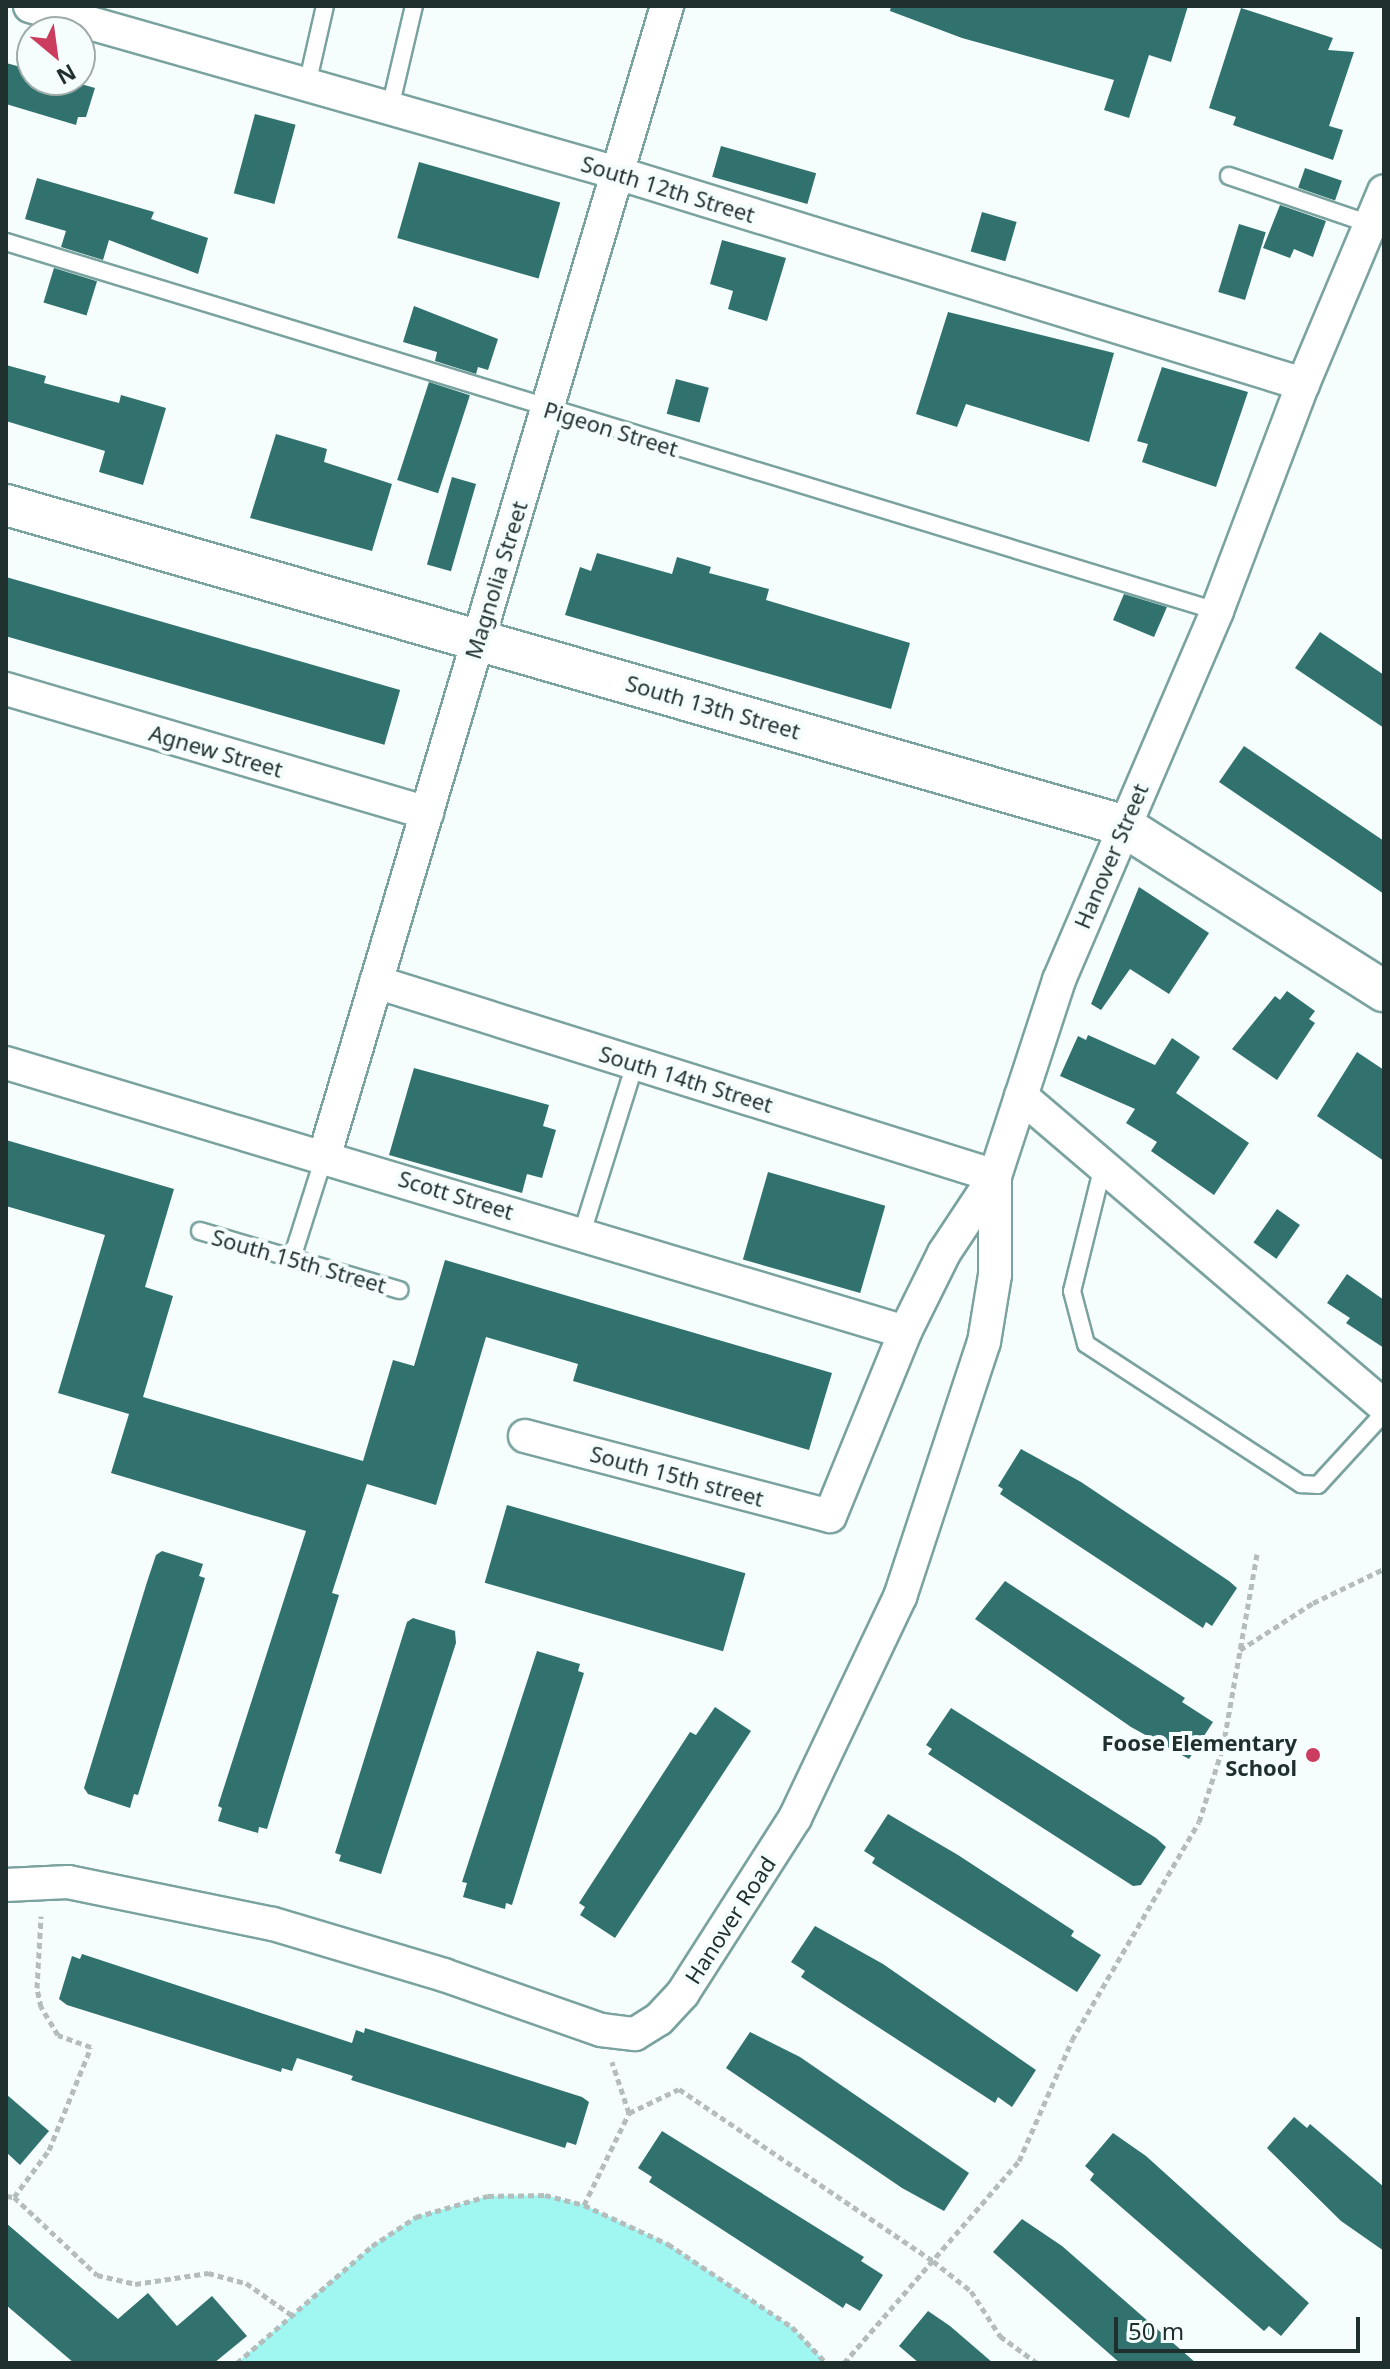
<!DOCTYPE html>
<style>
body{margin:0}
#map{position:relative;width:1390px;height:2369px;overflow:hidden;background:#f5fefd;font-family:"Noto Sans",sans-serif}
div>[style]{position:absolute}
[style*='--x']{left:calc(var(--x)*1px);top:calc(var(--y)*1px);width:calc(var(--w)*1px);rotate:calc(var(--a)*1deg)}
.green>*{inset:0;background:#a0f7f2}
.building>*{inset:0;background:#31726f;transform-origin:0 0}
.path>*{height:5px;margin-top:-2.5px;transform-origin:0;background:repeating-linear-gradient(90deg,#b2bdbc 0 6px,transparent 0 10px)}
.roads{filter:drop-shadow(2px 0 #7aa29f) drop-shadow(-2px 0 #7aa29f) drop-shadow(0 2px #7aa29f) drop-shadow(0 -2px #7aa29f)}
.service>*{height:16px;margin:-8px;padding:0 8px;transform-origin:8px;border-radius:8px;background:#fff}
.minor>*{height:32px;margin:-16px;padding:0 16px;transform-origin:16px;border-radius:16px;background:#fff}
.tertiary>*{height:40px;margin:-20px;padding:0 20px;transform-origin:20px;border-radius:20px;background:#fff}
.dots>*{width:22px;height:22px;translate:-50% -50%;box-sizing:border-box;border:4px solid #f5fefd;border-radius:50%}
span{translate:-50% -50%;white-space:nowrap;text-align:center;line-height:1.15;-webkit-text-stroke:8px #f5fefd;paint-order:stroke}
.street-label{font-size:22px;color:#1f2f2e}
.poi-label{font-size:22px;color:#1f2f2e;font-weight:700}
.right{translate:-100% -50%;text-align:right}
.frame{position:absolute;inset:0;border:8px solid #1f2f2e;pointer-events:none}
.north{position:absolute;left:16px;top:16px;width:80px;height:80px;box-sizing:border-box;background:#f5fefd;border:2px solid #9fabaa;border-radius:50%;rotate:151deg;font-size:22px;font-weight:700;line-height:32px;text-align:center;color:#1f2f2e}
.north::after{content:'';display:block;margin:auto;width:28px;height:36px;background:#cc3c5e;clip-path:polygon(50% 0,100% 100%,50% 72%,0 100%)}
.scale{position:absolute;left:1114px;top:2317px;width:246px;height:36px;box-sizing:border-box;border:4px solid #1f2f2e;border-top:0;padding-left:10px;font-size:24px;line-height:28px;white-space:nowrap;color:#1f2f2e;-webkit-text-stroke:6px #f5fefd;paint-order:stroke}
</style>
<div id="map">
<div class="green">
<i style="clip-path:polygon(545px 2195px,584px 2205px,668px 2244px,792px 2327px,826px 2363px,237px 2363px,372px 2246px,416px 2217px,488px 2196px)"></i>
</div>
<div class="building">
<i style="clip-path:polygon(891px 6px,1188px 6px,1171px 62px,1149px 55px,1129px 118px,1104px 110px,1114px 80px,962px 38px,890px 11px)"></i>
<i style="clip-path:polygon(1241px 8px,1333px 38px,1328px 50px,1354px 52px,1329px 126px,1343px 130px,1333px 160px,1233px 125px,1236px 117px,1209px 108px)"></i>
<i style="clip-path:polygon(6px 63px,32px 70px,32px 80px,67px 80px,95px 88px,86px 117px,78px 117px,76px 125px,6px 104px)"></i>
<i style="left:255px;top:114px;width:42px;height:82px;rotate:15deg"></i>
<i style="left:721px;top:146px;width:99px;height:32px;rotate:16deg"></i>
<i style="left:419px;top:162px;width:147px;height:79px;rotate:16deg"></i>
<i style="left:1305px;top:168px;width:39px;height:21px;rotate:19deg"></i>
<i style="clip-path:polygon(37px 178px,154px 212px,151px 219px,208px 238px,198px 274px,109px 240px,103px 260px,61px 247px,66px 231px,25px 219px)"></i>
<i style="clip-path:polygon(1280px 205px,1326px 221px,1313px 257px,1294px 249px,1290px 258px,1263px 248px)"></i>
<i style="left:982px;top:212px;width:36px;height:41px;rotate:16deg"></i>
<i style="left:1239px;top:224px;width:28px;height:71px;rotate:17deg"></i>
<i style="clip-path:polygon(722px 240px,786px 258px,767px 321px,728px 309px,733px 291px,710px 284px)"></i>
<i style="left:54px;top:268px;width:45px;height:36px;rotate:17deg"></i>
<i style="clip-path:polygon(414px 306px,498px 339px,488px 370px,478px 367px,476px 374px,435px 361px,437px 352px,403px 342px)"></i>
<i style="clip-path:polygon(948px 312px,1114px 353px,1089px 442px,966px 404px,957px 427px,916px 414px)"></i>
<i style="clip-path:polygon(6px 365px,46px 376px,44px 383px,119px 403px,121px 395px,166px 408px,143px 485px,99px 472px,105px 451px,6px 421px)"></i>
<i style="clip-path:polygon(1162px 367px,1248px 392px,1216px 487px,1142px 462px,1148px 444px,1137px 441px)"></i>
<i style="left:676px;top:379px;width:34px;height:36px;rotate:15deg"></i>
<i style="left:429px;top:382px;width:43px;height:103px;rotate:18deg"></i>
<i style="clip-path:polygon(276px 434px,327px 449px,324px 462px,392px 484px,372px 551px,250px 518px)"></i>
<i style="left:452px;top:477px;width:25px;height:91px;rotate:16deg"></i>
<i style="clip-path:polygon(597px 553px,672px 574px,677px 557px,711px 567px,709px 573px,769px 589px,766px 600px,910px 643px,891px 709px,565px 615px,580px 567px,591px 571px)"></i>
<i style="left:6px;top:577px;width:410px;height:57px;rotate:16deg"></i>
<i style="clip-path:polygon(1124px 594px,1167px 607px,1154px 637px,1113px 620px)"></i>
<i style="clip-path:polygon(1320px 632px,1384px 675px,1384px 728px,1295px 668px)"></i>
<i style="clip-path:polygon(1244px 746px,1384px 841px,1384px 894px,1219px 782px)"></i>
<i style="clip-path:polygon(1139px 887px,1209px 933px,1169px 994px,1130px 969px,1101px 1010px,1091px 1004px)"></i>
<i style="clip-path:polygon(1287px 991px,1315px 1011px,1309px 1019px,1315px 1023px,1277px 1080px,1232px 1049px,1275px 996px,1280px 1000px)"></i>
<i style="clip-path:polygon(1088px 1035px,1155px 1065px,1172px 1038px,1200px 1057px,1176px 1093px,1249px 1143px,1214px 1195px,1151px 1151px,1157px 1142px,1126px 1123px,1135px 1109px,1060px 1076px,1078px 1036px,1086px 1040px)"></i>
<i style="clip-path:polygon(1357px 1052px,1384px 1070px,1384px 1161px,1317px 1116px)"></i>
<i style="clip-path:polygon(414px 1068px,549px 1105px,543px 1126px,556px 1130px,542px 1178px,527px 1174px,522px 1193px,389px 1155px)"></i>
<i style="clip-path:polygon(6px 1140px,174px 1189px,145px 1287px,173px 1296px,143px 1397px,363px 1461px,393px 1360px,414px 1366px,445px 1260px,832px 1373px,809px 1450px,573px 1381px,578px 1364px,486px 1337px,436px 1505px,367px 1484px,332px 1593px,339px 1595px,267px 1829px,259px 1827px,258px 1833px,218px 1821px,222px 1808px,218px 1806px,306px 1531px,111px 1473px,129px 1414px,58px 1393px,105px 1235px,6px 1206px)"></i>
<i style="left:768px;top:1172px;width:122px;height:91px;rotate:16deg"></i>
<i style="left:1277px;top:1209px;width:28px;height:41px;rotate:35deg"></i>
<i style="clip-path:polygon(1347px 1274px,1384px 1300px,1384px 1348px,1346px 1323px,1350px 1318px,1327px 1303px)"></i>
<i style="clip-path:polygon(1021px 1449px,1081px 1482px,1229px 1581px,1237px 1588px,1212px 1626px,1206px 1622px,1203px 1628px,1000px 1494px,1003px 1489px,998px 1486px)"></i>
<i style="left:507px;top:1505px;width:248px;height:81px;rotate:16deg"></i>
<i style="clip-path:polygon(162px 1551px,203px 1564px,199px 1576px,205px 1578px,138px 1795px,134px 1794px,130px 1808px,88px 1794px,84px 1788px,147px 1582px,156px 1555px)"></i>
<i style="clip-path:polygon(1005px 1581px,1185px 1698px,1182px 1702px,1213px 1722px,1189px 1759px,1131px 1727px,975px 1619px)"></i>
<i style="clip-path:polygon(413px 1618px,455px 1631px,456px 1643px,381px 1874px,339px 1861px,341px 1855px,335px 1853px,407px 1622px)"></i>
<i style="clip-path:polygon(537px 1651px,580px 1664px,578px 1671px,584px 1673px,512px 1905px,506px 1903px,505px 1909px,463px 1897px,467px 1883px,462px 1882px)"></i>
<i style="clip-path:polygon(715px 1707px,751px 1731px,615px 1938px,580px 1915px,585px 1907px,579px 1903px,690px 1732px,696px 1735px)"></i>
<i style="clip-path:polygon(951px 1708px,1156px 1838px,1166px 1847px,1141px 1885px,1133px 1886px,928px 1754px,932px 1749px,926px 1745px)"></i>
<i style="clip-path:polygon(888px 1814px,958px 1855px,1074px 1931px,1071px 1936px,1101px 1955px,1077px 1992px,872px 1863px,875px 1858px,864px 1851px)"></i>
<i style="clip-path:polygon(815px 1926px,883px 1964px,1036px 2070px,1012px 2107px,998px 2097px,995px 2103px,801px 1977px,805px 1971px,791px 1962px)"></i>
<i style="clip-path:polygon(82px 1954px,352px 2043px,356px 2030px,364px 2033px,365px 2028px,582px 2097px,589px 2102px,576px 2145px,567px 2142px,565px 2148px,351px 2080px,353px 2076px,297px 2058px,292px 2071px,282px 2068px,281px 2072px,67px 2005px,59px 1999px,72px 1956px,80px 1959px)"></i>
<i style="clip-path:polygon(750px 2032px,800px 2057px,969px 2173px,944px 2211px,902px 2188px,726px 2068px)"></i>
<i style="clip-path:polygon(6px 2094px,49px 2131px,20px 2165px,6px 2152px)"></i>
<i style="clip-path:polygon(1294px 2117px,1307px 2128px,1310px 2124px,1384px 2187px,1384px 2251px,1341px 2221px,1267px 2148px)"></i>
<i style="clip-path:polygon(662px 2131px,864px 2257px,861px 2261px,883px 2275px,860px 2311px,846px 2303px,843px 2308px,649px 2182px,652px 2177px,638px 2168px)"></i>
<i style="clip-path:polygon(1113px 2133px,1146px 2156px,1309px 2303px,1281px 2336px,1269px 2326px,1264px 2331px,1090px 2180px,1094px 2174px,1085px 2166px)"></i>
<i style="clip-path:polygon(1022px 2219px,1062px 2246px,1196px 2363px,1120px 2363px,993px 2252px)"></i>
<i style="clip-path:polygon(6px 2223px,118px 2319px,148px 2293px,177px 2326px,212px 2296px,247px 2336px,214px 2363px,74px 2363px,6px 2305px)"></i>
<i style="clip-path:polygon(928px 2311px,950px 2326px,993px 2363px,919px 2363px,899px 2346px)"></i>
</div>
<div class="path">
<i style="--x:1240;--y:1650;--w:87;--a:-32.8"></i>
<i style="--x:1313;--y:1603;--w:79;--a:-25.6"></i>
<i style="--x:629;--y:2113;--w:55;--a:-25.6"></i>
<i style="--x:679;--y:2089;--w:307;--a:34.1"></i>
<i style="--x:933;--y:2261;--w:48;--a:38.3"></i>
<i style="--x:971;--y:2291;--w:54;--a:57.2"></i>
<i style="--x:1000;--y:2336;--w:46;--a:36.1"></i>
<i style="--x:6;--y:2196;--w:8;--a:7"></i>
<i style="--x:14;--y:2197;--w:114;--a:43.2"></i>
<i style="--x:97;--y:2275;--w:39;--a:13"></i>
<i style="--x:135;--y:2284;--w:74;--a:-8.6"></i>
<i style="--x:208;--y:2273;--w:39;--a:15"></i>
<i style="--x:246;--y:2283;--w:57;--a:35.1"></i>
<i style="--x:14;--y:2197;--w:59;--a:-53.3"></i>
<i style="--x:49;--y:2150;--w:111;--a:-67.8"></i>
<i style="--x:91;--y:2047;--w:35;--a:-160"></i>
<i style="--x:58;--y:2035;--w:33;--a:-121"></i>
<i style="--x:41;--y:2007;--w:19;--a:-102"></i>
<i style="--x:37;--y:1988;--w:72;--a:-86.8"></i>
<i style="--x:584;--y:2205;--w:102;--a:-63.9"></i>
<i style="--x:629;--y:2113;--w:54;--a:-108.4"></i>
<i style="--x:237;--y:2363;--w:179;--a:-40.9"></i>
<i style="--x:372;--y:2246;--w:53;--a:-33.4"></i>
<i style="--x:416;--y:2217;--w:75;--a:-16.3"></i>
<i style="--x:488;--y:2196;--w:57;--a:-1"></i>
<i style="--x:545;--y:2195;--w:40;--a:14.4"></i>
<i style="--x:584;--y:2205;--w:93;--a:24.9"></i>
<i style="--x:668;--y:2244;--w:149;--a:33.8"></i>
<i style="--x:792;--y:2327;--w:50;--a:46.6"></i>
<i style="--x:844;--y:2363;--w:267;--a:-49.1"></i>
<i style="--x:1019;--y:2161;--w:132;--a:-66.3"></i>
<i style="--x:1072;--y:2040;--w:252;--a:-59.8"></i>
<i style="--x:1199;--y:1822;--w:79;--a:-72.3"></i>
<i style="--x:1223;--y:1747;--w:196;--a:-80"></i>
</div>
<div class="roads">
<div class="service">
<i style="--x:307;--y:85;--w:81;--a:-77.2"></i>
<i style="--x:390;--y:108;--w:105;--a:-76.8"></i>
<i style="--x:1229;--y:176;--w:149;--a:18.8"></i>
<i style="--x:6;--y:242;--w:1266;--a:16.95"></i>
<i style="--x:1103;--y:1166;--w:129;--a:103.9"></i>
<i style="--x:1072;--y:1291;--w:55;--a:75.2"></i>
<i style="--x:1086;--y:1344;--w:257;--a:33.1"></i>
<i style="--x:1301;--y:1484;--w:17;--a:3"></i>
<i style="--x:1318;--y:1485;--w:98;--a:-47.5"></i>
<i style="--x:200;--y:1231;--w:208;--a:16.5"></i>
<i style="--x:582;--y:1233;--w:177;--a:-72.6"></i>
<i style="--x:292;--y:1258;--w:109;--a:-72.4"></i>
</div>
<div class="minor">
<i style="--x:30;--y:6;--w:610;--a:15.88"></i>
<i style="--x:617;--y:173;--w:718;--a:17.1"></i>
<i style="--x:6;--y:689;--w:439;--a:16.4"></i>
<i style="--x:376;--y:982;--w:649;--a:17.4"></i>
<i style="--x:6;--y:1063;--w:938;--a:16.66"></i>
<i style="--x:1021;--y:1096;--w:477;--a:40.5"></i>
<i style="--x:325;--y:1154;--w:1198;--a:-73.41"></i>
<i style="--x:525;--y:1436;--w:315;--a:14.7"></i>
<i style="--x:830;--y:1516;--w:199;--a:-67.8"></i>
<i style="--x:905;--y:1332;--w:88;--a:-63.7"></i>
<i style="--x:944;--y:1253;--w:92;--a:-56.5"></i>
<i style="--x:995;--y:1176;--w:206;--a:-71.9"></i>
<i style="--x:1059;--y:980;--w:401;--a:-66.8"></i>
<i style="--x:1217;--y:611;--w:243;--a:-69.3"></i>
<i style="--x:1303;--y:384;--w:209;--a:-67.2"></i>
<i style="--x:6;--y:1885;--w:62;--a:-2.8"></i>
<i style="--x:68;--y:1882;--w:209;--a:11.6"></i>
<i style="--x:273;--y:1924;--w:178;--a:16.6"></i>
<i style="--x:444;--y:1975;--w:166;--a:19.3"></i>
<i style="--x:601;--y:2030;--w:34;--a:7"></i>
<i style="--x:635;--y:2034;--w:28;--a:-32"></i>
<i style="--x:659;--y:2019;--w:35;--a:-47"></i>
<i style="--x:683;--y:1993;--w:208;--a:-57.4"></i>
<i style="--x:795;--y:1818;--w:245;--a:-64.6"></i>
<i style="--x:900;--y:1597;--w:268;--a:-71.8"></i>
<i style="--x:984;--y:1342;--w:68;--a:-80.7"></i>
<i style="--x:995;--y:1275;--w:99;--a:-90"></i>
</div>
<div class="tertiary">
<i style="--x:6;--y:505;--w:1161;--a:16"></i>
<i style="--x:1122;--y:825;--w:310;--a:32.4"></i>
</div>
</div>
<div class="dots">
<i style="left:1313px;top:1755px;background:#cc3c5e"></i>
</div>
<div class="street-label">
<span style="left:668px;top:189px;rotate:17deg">South 12th Street</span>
<span style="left:611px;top:429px;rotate:17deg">Pigeon Street</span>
<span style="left:496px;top:580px;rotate:-73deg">Magnolia Street</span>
<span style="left:713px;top:707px;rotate:16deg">South 13th Street</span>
<span style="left:216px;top:751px;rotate:16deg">Agnew Street</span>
<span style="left:1111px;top:856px;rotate:-67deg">Hanover Street</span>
<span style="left:686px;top:1079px;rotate:17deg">South 14th Street</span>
<span style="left:456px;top:1195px;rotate:17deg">Scott Street</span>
<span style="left:299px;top:1261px;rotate:16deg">South 15th Street</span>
<span style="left:677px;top:1476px;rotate:15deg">South 15th street</span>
<span style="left:730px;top:1920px;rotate:-57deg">Hanover Road</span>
</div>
<div class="poi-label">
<span class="right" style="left:1297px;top:1755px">Foose Elementary<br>School</span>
</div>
<div class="frame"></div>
<div class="north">N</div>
<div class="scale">50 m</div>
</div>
